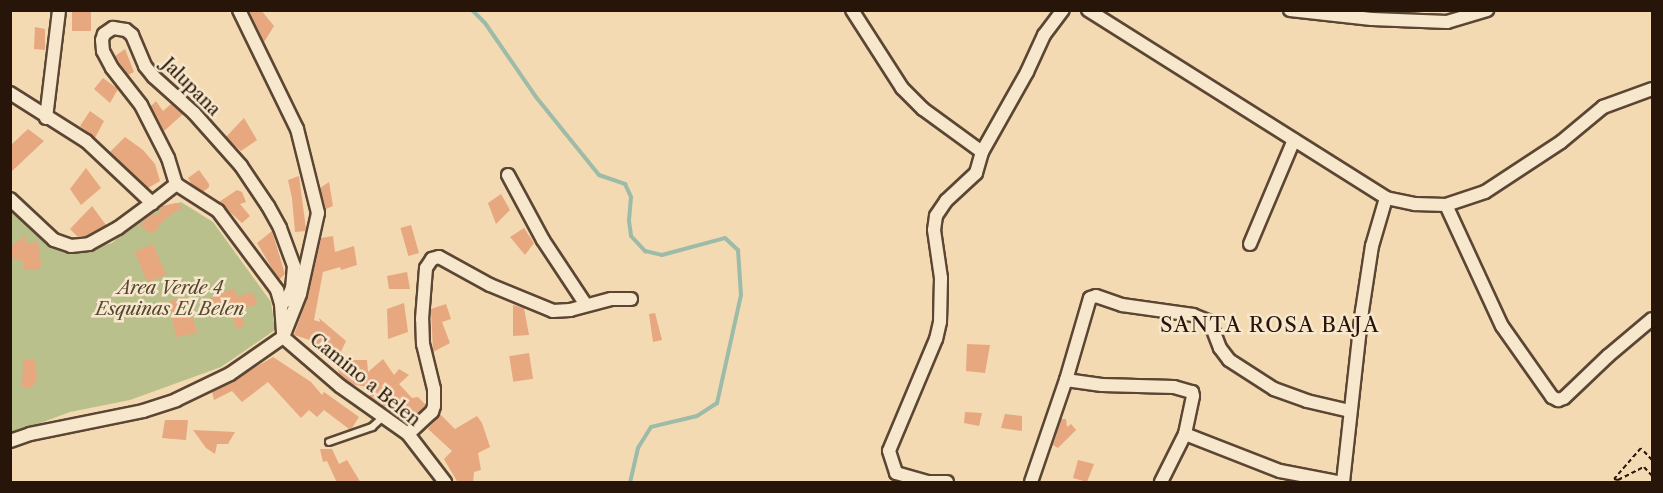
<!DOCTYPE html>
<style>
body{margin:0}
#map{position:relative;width:1663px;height:493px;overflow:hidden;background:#f3dab2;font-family:"Libre Caslon Text",serif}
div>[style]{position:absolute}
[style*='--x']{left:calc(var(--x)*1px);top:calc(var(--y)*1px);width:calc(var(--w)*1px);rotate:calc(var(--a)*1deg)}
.green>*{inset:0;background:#bac08c}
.stream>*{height:4px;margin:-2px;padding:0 2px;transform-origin:2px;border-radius:2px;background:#9cbba8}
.building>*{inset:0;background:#e7a77f;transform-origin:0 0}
.path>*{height:2px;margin-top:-1px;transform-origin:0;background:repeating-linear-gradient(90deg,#281509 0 4.5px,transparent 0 7.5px)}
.roads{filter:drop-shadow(2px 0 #5b4633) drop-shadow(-2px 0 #5b4633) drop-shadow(0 2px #5b4633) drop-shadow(0 -2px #5b4633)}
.lane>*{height:6px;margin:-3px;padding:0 3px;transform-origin:3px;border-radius:3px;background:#f7e7cd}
.street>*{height:12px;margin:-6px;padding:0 6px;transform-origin:6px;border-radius:6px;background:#f7e7cd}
span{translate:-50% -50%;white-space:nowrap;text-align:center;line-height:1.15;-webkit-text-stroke:5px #f7e7cd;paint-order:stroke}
.street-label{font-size:18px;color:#281509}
.park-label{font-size:18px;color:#544830;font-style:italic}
.quarter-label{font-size:21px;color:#281509;letter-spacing:1.5px}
.frame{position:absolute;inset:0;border:12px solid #281509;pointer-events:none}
</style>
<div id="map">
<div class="green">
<i style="clip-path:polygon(181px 202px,213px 222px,271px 302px,275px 330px,221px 367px,130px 400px,70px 412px,11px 434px,10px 203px,54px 245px,72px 254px,112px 243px,147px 212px)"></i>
</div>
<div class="stream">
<i style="--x:472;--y:10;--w:18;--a:45"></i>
<i style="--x:485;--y:23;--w:90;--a:55.4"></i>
<i style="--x:536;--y:97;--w:100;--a:51.1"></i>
<i style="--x:599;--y:175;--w:28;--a:19"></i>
<i style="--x:625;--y:184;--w:14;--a:65"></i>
<i style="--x:631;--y:197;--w:24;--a:95"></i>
<i style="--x:629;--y:221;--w:15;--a:82"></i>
<i style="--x:631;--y:236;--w:21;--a:47"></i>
<i style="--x:645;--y:251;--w:17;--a:13"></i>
<i style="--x:662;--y:255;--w:65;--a:-15.1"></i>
<i style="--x:725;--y:238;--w:18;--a:43"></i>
<i style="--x:738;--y:250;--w:45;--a:86.2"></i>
<i style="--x:741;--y:295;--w:111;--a:102.5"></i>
<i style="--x:717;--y:403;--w:24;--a:147"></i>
<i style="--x:697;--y:416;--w:47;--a:166.6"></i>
<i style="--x:651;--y:427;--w:25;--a:122"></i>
<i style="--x:638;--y:448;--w:35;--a:103"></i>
</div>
<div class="building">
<i style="left:72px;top:10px;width:19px;height:21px"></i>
<i style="clip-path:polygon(249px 10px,261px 10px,274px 26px,264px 42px)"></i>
<i style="clip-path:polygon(35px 27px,45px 29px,45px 50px,34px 49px)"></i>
<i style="clip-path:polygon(125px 49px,134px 72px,128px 75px,115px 56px)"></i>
<i style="clip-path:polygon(103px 78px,118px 89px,110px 103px,94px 89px)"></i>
<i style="clip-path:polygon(156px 101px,163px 111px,171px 104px,183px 114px,164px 131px,151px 106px)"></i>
<i style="clip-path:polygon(90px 111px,104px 121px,95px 138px,80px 126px)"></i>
<i style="clip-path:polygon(244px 118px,257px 140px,241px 151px,226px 137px)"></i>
<i style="clip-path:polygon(28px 129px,44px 141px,10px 173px,10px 146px)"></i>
<i style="clip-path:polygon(125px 137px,143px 150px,155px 164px,160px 181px,148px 188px,110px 152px)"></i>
<i style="clip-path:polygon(86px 168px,101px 188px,81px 205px,70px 189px)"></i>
<i style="clip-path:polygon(199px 170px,209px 184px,209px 187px,203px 192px,192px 185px,188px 178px)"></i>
<i style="clip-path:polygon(299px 176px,306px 229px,305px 231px,295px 232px,292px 198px,288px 180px)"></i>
<i style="clip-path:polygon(329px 182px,333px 206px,326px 209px,320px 188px)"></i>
<i style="clip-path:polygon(237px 190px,242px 192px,246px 202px,240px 204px,250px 216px,242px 223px,219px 202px)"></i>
<i style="clip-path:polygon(501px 194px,510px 210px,496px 224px,488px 203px)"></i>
<i style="clip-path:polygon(176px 203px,183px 207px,166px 218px,152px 234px,140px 225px,152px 213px,157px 216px,162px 206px)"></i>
<i style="clip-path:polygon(92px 206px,106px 225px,86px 236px,78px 237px,70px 229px)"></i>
<i style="left:411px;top:225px;width:29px;height:11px;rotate:74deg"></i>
<i style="clip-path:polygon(524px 228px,534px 243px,525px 255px,510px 237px)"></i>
<i style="clip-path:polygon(272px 231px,285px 274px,279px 280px,257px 243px)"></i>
<i style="clip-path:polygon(27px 234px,25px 243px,38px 242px,41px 267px,36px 270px,24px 269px,24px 262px,10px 257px,10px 247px)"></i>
<i style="clip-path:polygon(333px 236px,335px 252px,354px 246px,357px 265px,341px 270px,340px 267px,323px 272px,314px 320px,320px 322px,319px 318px,346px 341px,337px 360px,367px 360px,368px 372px,383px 359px,394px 375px,399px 369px,409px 375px,399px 384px,412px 398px,418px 397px,426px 405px,413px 418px,395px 396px,384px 407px,369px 396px,377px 389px,351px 384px,340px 375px,327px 340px,321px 353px,310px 340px,294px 335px,308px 296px,321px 238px)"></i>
<i style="left:153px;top:244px;width:33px;height:20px;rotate:67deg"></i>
<i style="clip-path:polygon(407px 272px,410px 289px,389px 289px,387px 276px)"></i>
<i style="clip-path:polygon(236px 289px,237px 297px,252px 292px,258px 304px,240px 309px,244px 326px,237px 329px,226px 303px,212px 309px,207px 301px,218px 293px)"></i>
<i style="clip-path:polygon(187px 297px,197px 333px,176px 337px,169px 301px)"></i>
<i style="clip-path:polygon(404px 303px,408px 332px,388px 339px,387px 309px)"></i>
<i style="clip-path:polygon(446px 304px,451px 319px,442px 322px,450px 343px,433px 352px,431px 309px)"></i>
<i style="clip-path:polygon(513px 305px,524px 308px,529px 335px,513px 336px)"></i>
<i style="clip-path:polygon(655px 313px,662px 340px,653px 342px,649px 314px)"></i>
<i style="clip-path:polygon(967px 344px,990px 345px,985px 373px,966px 371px)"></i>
<i style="left:529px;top:353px;width:26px;height:20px;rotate:81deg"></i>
<i style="clip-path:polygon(273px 357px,311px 382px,322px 395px,324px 392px,359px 417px,352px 428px,349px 429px,324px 410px,317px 417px,309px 410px,301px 418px,268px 382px,242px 402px,232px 391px,214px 400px,212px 392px)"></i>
<i style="clip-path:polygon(35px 359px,37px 378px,32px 387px,22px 387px,23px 360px)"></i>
<i style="clip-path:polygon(965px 412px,982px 413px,979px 426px,964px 423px)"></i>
<i style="clip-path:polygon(440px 414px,455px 429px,477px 416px,482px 423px,490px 447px,478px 453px,481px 470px,474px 472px,473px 483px,458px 483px,444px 459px,452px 451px,428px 429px)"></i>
<i style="clip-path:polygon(1005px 414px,1022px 416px,1022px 431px,1001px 428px)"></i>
<i style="clip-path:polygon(1061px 419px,1066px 419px,1067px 427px,1071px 424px,1076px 430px,1058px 448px,1053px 445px)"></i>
<i style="clip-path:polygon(165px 420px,188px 420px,186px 440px,162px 438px)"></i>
<i style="clip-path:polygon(193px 430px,235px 432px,228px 444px,217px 444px,215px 454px,206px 448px)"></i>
<i style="clip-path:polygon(320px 449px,332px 449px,339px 464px,347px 460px,361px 483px,337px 483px,327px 461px,323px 462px)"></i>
<i style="clip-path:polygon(1078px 460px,1094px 464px,1087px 482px,1073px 478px)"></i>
</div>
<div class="path">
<i style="--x:1652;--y:460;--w:16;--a:-133"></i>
<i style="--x:1641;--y:448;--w:41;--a:131.1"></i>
<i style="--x:1614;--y:479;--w:4;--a:14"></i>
<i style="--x:1618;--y:480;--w:29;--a:-27"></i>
<i style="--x:1644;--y:467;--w:12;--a:48"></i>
</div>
<div class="roads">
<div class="lane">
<i style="--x:329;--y:442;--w:46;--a:-19.2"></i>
<i style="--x:372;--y:427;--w:13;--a:-42"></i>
</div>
<div class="street">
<i style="--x:852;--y:10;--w:93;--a:57.3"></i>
<i style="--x:902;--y:88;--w:30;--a:45"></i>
<i style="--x:923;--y:109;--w:73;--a:36.1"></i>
<i style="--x:982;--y:152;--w:22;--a:106"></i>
<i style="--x:976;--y:173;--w:41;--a:137"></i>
<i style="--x:946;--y:201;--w:18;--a:124"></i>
<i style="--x:936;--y:216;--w:14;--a:98"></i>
<i style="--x:934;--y:230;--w:49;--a:81.7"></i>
<i style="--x:941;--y:278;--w:44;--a:91.3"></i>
<i style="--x:940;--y:322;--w:17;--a:103"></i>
<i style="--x:936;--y:339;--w:121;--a:112.8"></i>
<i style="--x:889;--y:451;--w:23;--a:72"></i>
<i style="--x:896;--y:473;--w:33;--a:16"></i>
<i style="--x:928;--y:482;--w:19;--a:0"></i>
<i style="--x:1088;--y:10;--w:352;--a:32.2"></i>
<i style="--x:1386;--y:198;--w:30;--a:12"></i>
<i style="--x:1415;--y:204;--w:31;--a:2"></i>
<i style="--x:1446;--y:205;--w:41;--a:-18.4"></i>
<i style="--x:1485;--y:192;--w:91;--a:-33.3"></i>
<i style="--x:1561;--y:142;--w:55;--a:-39.8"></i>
<i style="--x:1603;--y:107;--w:52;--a:-20.2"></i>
<i style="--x:1290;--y:10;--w:82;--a:6.3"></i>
<i style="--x:1372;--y:19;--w:75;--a:2.3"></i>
<i style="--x:1447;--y:22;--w:42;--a:-16.7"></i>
<i style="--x:10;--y:93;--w:90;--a:32.3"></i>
<i style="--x:86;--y:141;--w:91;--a:43.2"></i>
<i style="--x:152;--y:203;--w:31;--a:-38"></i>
<i style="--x:176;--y:184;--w:50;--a:32.7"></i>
<i style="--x:218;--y:211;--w:99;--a:53.2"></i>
<i style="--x:277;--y:290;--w:15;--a:74"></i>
<i style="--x:281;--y:304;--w:31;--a:86"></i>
<i style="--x:46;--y:118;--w:109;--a:-83.1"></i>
<i style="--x:982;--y:152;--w:92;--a:-60.6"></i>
<i style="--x:1027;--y:72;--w:41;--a:-65.3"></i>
<i style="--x:1044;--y:35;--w:31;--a:-53"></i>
<i style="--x:508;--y:175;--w:74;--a:61.7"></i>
<i style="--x:543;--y:240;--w:78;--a:56.5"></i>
<i style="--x:176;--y:184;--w:27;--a:-107"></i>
<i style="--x:168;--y:158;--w:59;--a:-117"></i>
<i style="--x:141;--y:105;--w:47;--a:-128.1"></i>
<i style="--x:112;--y:68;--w:19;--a:-118"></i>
<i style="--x:103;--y:51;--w:11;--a:-95"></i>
<i style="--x:102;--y:40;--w:6;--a:-72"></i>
<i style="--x:104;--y:34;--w:11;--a:-34"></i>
<i style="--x:113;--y:28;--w:13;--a:9"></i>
<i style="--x:126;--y:30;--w:8;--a:40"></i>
<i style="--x:132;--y:35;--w:34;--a:67"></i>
<i style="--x:145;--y:66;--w:14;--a:51"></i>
<i style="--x:154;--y:77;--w:54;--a:42"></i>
<i style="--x:194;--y:113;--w:71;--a:48.4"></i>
<i style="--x:241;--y:166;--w:48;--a:56"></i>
<i style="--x:268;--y:206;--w:25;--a:61"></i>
<i style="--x:280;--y:228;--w:40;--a:69.8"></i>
<i style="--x:294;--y:266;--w:22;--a:95"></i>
<i style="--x:292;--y:288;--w:13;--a:113"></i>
<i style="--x:287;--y:300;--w:7;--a:146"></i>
<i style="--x:10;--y:199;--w:60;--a:43"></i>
<i style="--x:54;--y:240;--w:18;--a:19"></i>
<i style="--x:71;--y:246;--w:18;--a:-6"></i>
<i style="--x:89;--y:244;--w:33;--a:-29"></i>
<i style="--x:118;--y:228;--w:42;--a:-36.3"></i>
<i style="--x:1446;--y:205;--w:133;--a:65.2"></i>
<i style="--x:1502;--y:326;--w:87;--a:54.8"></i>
<i style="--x:1552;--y:397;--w:7;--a:27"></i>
<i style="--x:1558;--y:400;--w:6;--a:-18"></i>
<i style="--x:1564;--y:398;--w:61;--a:-43.7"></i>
<i style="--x:1608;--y:356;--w:57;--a:-40.1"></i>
<i style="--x:1250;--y:244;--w:113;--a:-67.1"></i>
<i style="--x:283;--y:337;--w:75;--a:40.7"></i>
<i style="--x:340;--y:386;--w:83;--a:35.2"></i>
<i style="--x:408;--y:434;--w:61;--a:52.4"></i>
<i style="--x:1066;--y:380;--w:36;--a:8"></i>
<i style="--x:1102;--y:385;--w:72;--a:1.6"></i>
<i style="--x:1174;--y:387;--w:19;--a:16"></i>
<i style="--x:1192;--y:392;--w:4;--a:76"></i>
<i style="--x:1193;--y:396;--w:39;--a:102"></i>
<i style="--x:1185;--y:434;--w:54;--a:116.6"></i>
<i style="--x:408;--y:434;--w:33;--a:-43"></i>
<i style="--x:432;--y:412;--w:6;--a:-72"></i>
<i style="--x:434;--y:406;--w:17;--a:-90"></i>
<i style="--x:434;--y:389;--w:46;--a:-103.7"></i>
<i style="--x:423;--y:344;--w:25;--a:-92"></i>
<i style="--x:422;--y:319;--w:51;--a:-85.5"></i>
<i style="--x:426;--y:268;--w:11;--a:-56"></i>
<i style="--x:432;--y:259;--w:7;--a:-16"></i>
<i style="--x:439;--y:257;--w:58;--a:28.8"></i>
<i style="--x:490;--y:285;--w:68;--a:22.4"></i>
<i style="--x:553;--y:311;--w:17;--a:-3"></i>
<i style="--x:570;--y:310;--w:42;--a:-15"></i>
<i style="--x:611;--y:299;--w:20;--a:0"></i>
<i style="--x:1185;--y:434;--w:102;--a:21.3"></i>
<i style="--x:1280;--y:471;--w:58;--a:10.9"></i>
<i style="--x:10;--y:441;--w:21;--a:-19"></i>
<i style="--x:30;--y:434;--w:115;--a:-11.5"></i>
<i style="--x:143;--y:411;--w:35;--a:-18"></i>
<i style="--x:176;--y:400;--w:60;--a:-25.7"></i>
<i style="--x:230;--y:374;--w:65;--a:-34.9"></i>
<i style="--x:283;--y:337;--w:46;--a:-68.4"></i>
<i style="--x:300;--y:294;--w:83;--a:-77.5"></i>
<i style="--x:318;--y:213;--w:87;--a:-104"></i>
<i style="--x:297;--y:129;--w:132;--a:-116"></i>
<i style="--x:1031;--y:482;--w:108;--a:-71.1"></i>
<i style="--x:1066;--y:380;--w:85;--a:-73.7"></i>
<i style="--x:1090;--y:298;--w:6;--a:-18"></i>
<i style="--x:1096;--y:296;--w:28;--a:19"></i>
<i style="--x:1122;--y:305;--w:72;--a:8"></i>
<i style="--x:1193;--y:315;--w:18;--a:22"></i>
<i style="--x:1210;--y:322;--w:28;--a:69"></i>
<i style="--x:1220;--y:348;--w:15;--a:53"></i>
<i style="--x:1229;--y:360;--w:54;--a:32.8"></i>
<i style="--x:1274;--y:389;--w:35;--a:20"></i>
<i style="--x:1307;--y:401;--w:44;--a:13.1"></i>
<i style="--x:1343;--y:482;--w:172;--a:-83.7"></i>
<i style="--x:1362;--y:311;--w:66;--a:-81.3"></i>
<i style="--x:1372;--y:246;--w:50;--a:-73.7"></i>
</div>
</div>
<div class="street-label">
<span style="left:191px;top:87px;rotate:45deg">Jalupana</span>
<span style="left:365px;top:380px;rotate:39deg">Camino a Belen</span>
</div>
<div class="park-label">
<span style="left:170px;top:299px">Area Verde 4<br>Esquinas El Belen</span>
</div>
<div class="quarter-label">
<span style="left:1270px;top:325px">SANTA ROSA BAJA</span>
</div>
<div class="frame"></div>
</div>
